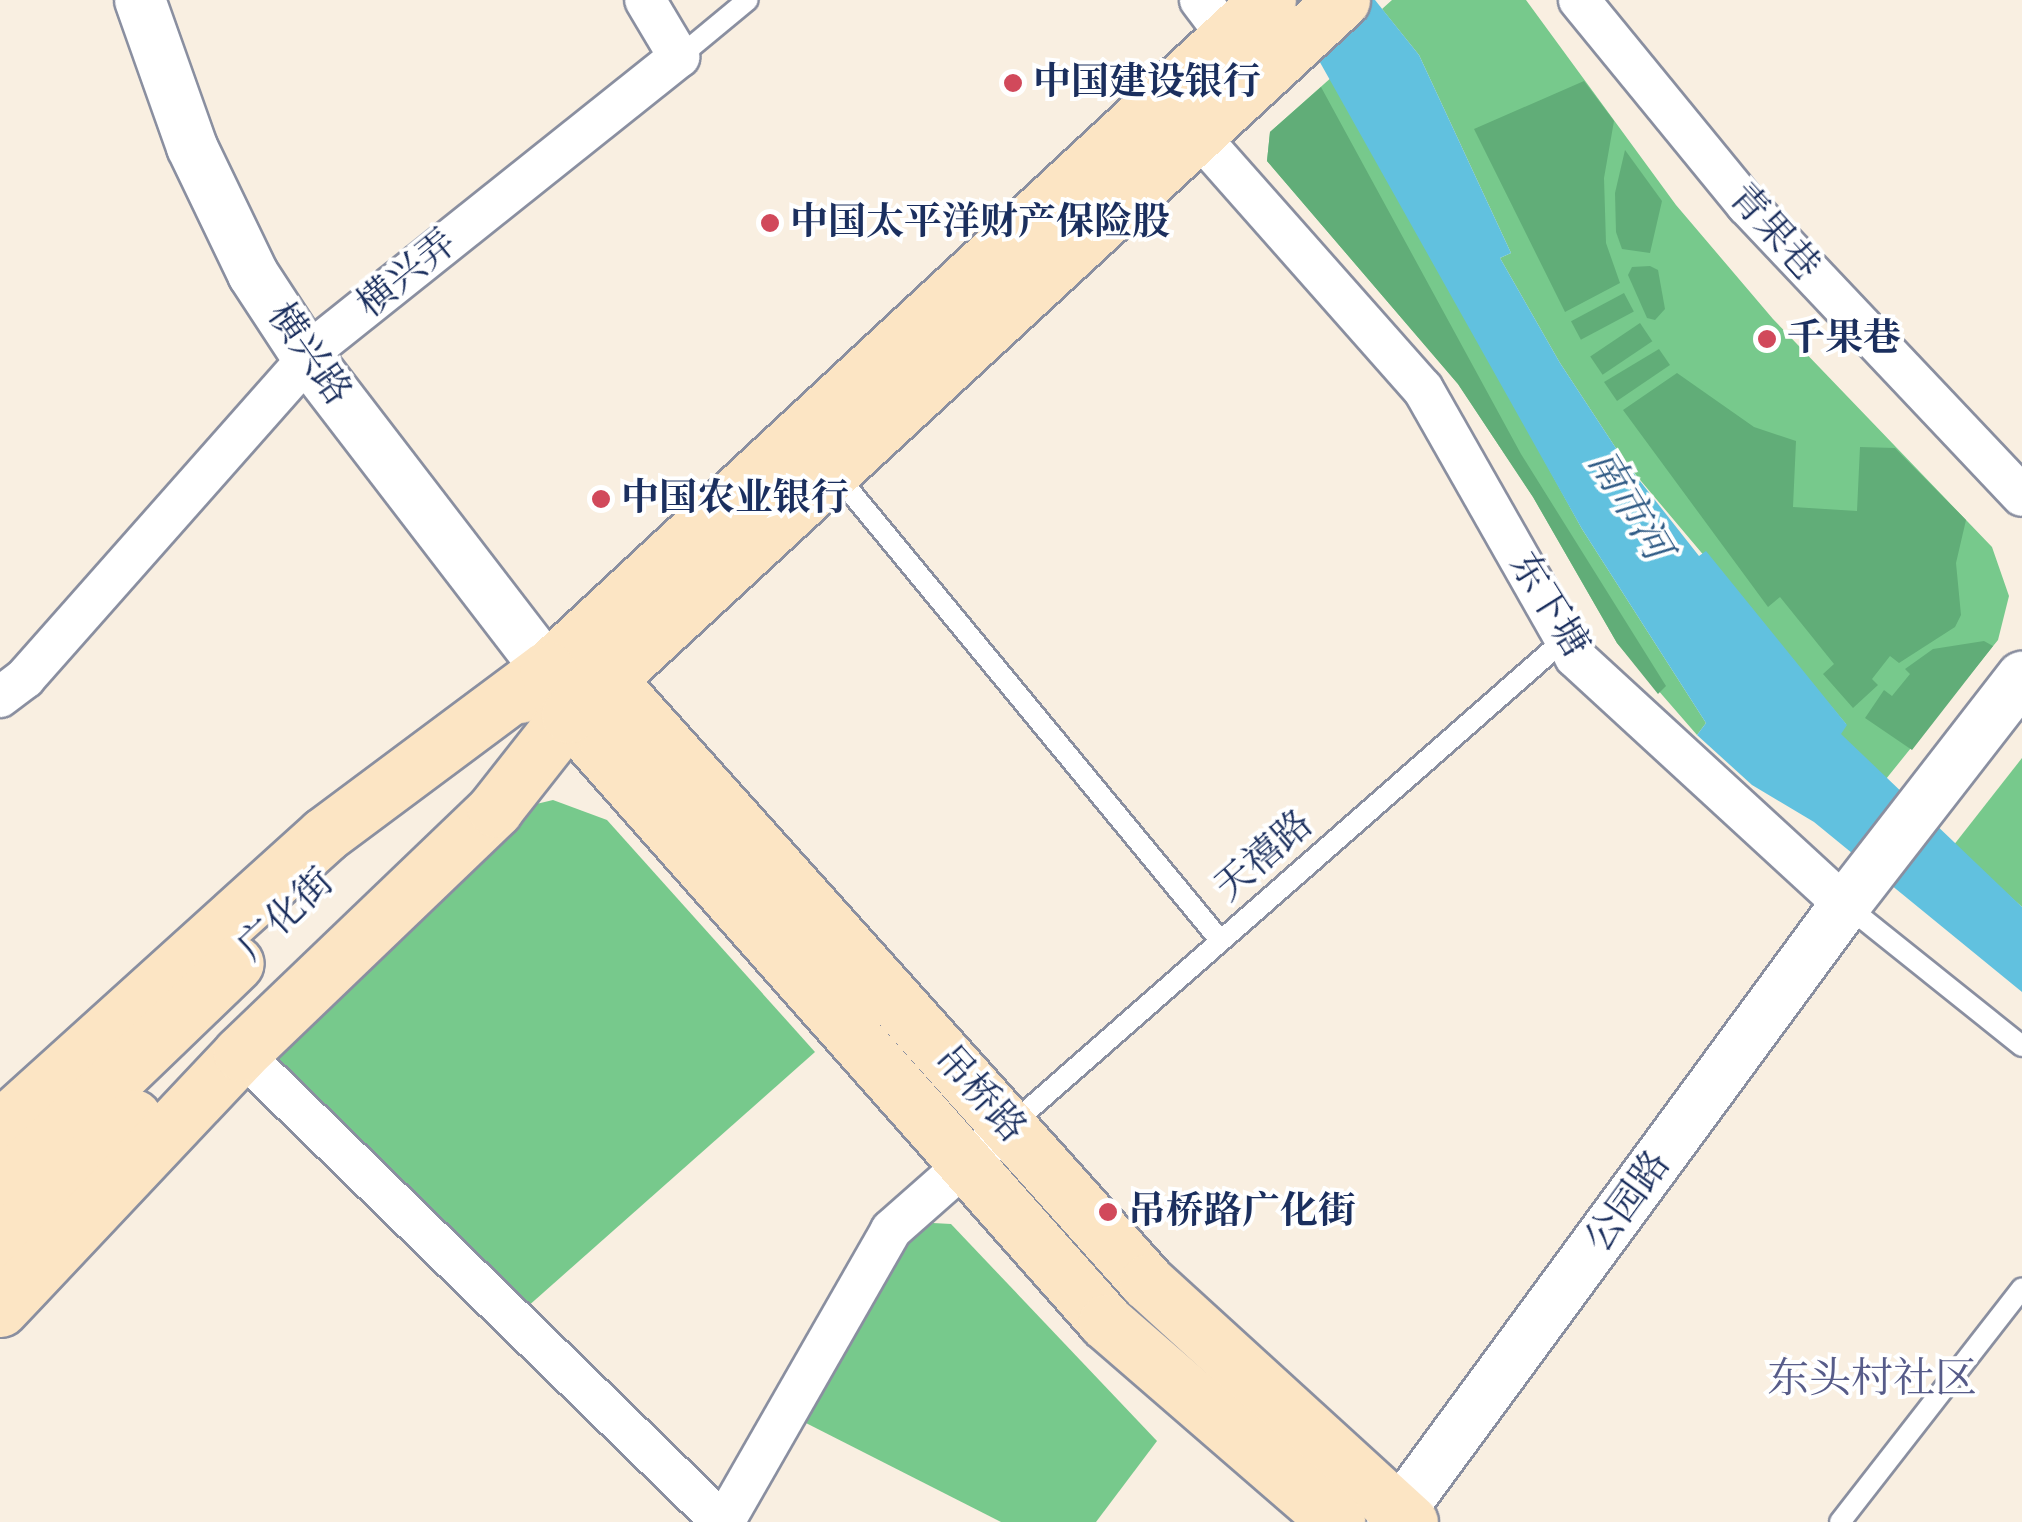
<!DOCTYPE html>
<meta charset="utf-8">
<style>
body{margin:0}
#map{position:relative;width:2022px;height:1522px;overflow:hidden;background:#f9efe1;font-family:"IM FELL Double Pica","Noto Serif SC",serif}
div>[style]{position:absolute}
[style*='--x']{left:calc(var(--x)*1px);top:calc(var(--y)*1px);width:calc(var(--w)*1px);rotate:calc(var(--a)*1deg)}
.green>*{inset:0;background:#77c98c}
.forest>*{inset:0;background:#61ad78;transform-origin:0 0}
.water>*{inset:0;background:#61c1df}
.roads{filter:drop-shadow(2px 0 #8a8fa0) drop-shadow(-2px 0 #8a8fa0) drop-shadow(0 2px #8a8fa0) drop-shadow(0 -2px #8a8fa0)}
.service>*{height:20px;margin:-10px;padding:0 10px;transform-origin:10px;border-radius:10px;background:#fff}
.minor>*{height:40px;margin:-20px;padding:0 20px;transform-origin:20px;border-radius:20px;background:#fff}
.tertiary>*{height:50px;margin:-25px;padding:0 25px;transform-origin:25px;border-radius:25px;background:#fff}
.secondary>*{height:55px;margin:-27.5px;padding:0 27.5px;transform-origin:27.5px;border-radius:27.5px;background:#fce5c4}
.dots>*{width:28px;height:28px;translate:-50% -50%;box-sizing:border-box;border:5px solid #fff;border-radius:50%}
span{translate:-50% -50%;white-space:nowrap;text-align:center;line-height:1.15;-webkit-text-stroke:8px #fff;paint-order:stroke}
.poi-label{font-size:38px;color:#1b2f5e;font-weight:700}
.left{translate:0 -50%;text-align:left}
.street-label{font-size:38px;color:#1b2f5e}
.water-label{font-size:40px;color:#305b85;font-style:italic}
.quarter-label{font-size:42px;color:#575c89}
</style>
<div id="map">
<div class="green">
<i style="clip-path:polygon(1392px 0,1526px 0,1676px 205px,1773px 319px,1992px 547px,2009px 596px,1998px 640px,1886px 779px,1840px 734px,1846px 724px,1625px 462px,1560px 363px,1500px 258px,1511px 253px,1419px 55px,1382px 9px)"></i>
<i style="clip-path:polygon(1333px 76px,1582px 529px,1706px 723px,1697px 735px,1617px 643px,1533px 497px,1458px 384px,1267px 161px,1270px 132px)"></i>
<i style="clip-path:polygon(2022px 758px,2022px 907px,1953px 846px)"></i>
<i style="clip-path:polygon(553px 800px,607px 820px,815px 1052px,526px 1308px,251px 1038px,507px 811px)"></i>
<i style="clip-path:polygon(933px 1223px,951px 1224px,1157px 1441px,1096px 1522px,1001px 1522px,802px 1421px,905px 1243px)"></i>
</div>
<div class="forest">
<i style="clip-path:polygon(1584px 81px,1614px 121px,1604px 178px,1606px 243px,1620px 283px,1565px 312px,1474px 129px)"></i>
<i style="clip-path:polygon(1321px 87px,1521px 454px,1666px 686px,1658px 694px,1617px 643px,1533px 497px,1458px 384px,1267px 161px,1270px 132px)"></i>
<i style="clip-path:polygon(1625px 150px,1662px 201px,1650px 253px,1622px 249px,1616px 232px,1615px 193px)"></i>
<i style="clip-path:polygon(1650px 266px,1658px 270px,1665px 309px,1655px 320px,1647px 318px,1628px 275px,1632px 267px)"></i>
<i style="left:1624px;top:293px;width:21px;height:60px;rotate:62deg"></i>
<i style="left:1640px;top:323px;width:22px;height:60px;rotate:56deg"></i>
<i style="clip-path:polygon(1659px 349px,1670px 365px,1617px 401px,1604px 382px)"></i>
<i style="clip-path:polygon(1677px 373px,1754px 427px,1796px 441px,1793px 507px,1857px 511px,1860px 447px,1895px 448px,1966px 520px,1956px 563px,1961px 615px,1955px 627px,1899px 663px,1890px 656px,1872px 679px,1878px 685px,1853px 708px,1823px 674px,1834px 664px,1780px 597px,1768px 607px,1623px 410px)"></i>
<i style="clip-path:polygon(1984px 641px,1993px 646px,1912px 750px,1865px 718px,1884px 690px,1892px 696px,1910px 674px,1905px 669px,1933px 649px)"></i>
</div>
<div class="water">
<i style="clip-path:polygon(1285px 0,1375px 0,1419px 55px,1511px 253px,1500px 258px,1560px 363px,1625px 462px,1699px 556px,1706px 551px,1847px 725px,1841px 734px,2022px 907px,2022px 992px,1814px 822px,1752px 785px,1697px 735px,1706px 723px,1582px 529px)"></i>
</div>
<div class="roads">
<div class="service">
<i style="--x:679;--y:57;--w:89;--a:-39.6"></i>
<i style="--x:835;--y:473;--w:605;--a:50.5"></i>
<i style="--x:1847;--y:906;--w:224;--a:38.7"></i>
<i style="--x:1011;--y:1125;--w:737;--a:-41.26"></i>
<i style="--x:1840;--y:1522;--w:296;--a:-52.1"></i>
</div>
<div class="minor">
<i style="--x:1200;--y:0;--w:46;--a:52.9"></i>
<i style="--x:1579;--y:0;--w:265;--a:50.7"></i>
<i style="--x:1747;--y:205;--w:400;--a:46.6"></i>
<i style="--x:1198;--y:135;--w:339;--a:48.5"></i>
<i style="--x:1423;--y:389;--w:308;--a:60.4"></i>
<i style="--x:1575;--y:657;--w:367;--a:42.6"></i>
<i style="--x:0;--y:697;--w:31;--a:-37"></i>
<i style="--x:25;--y:678;--w:448;--a:-48.5"></i>
<i style="--x:322;--y:342;--w:457;--a:-38.6"></i>
<i style="--x:679;--y:57;--w:66;--a:-120.8"></i>
<i style="--x:241;--y:1053;--w:672;--a:44.28"></i>
<i style="--x:724;--y:1522;--w:336;--a:-60.2"></i>
<i style="--x:891;--y:1230;--w:157;--a:-41.4"></i>
</div>
<div class="tertiary">
<i style="--x:140;--y:0;--w:156;--a:70.5"></i>
<i style="--x:192;--y:147;--w:141;--a:64.3"></i>
<i style="--x:253;--y:274;--w:100;--a:56.8"></i>
<i style="--x:308;--y:358;--w:392;--a:52.5"></i>
<i style="--x:1392;--y:1522;--w:765;--a:-53.71"></i>
<i style="--x:1845;--y:905;--w:289;--a:-52.2"></i>
</div>
<div class="secondary">
<i style="--x:583;--y:652;--w:846;--a:48.16"></i>
<i style="--x:1147;--y:1282;--w:356;--a:42.4"></i>
<i style="--x:520;--y:695;--w:1021;--a:-42.9"></i>
<i style="--x:0;--y:1128;--w:437;--a:-42.1"></i>
<i style="--x:324;--y:835;--w:278;--a:-36.7"></i>
<i style="--x:547;--y:669;--w:51;--a:64.4"></i>
<i style="--x:569;--y:715;--w:810;--a:48.5"></i>
<i style="--x:1106;--y:1322;--w:306;--a:40.9"></i>
<i style="--x:0;--y:1190;--w:327;--a:-43.9"></i>
<i style="--x:0;--y:1245;--w:185;--a:-43.7"></i>
<i style="--x:0;--y:1309;--w:352;--a:-46.7"></i>
<i style="--x:241;--y:1053;--w:352;--a:-43.8"></i>
<i style="--x:495;--y:809;--w:120;--a:-51.8"></i>
<i style="--x:569;--y:715;--w:1053;--a:-42.77"></i>
</div>
</div>
<div class="dots">
<i style="left:1013px;top:83px;background:#d1495b"></i>
<i style="left:770px;top:223px;background:#d1495b"></i>
<i style="left:1767px;top:339px;background:#d1495b"></i>
<i style="left:601px;top:499px;background:#d1495b"></i>
<i style="left:1108px;top:1212px;background:#d1495b"></i>
</div>
<div class="poi-label">
<span class="left" style="left:1033px;top:83px">中国建设银行</span>
<span class="left" style="left:790px;top:223px">中国太平洋财产保险股</span>
<span class="left" style="left:1787px;top:339px">千果巷</span>
<span class="left" style="left:621px;top:499px">中国农业银行</span>
<span class="left" style="left:1128px;top:1212px">吊桥路广化街</span>
</div>
<div class="street-label">
<span style="left:1774px;top:232px;rotate:48deg">青果巷</span>
<span style="left:407px;top:274px;rotate:-39deg">横兴弄</span>
<span style="left:309px;top:354px;rotate:55deg">横兴路</span>
<span style="left:1549px;top:605px;rotate:58deg">东下塘</span>
<span style="left:1264px;top:856px;rotate:-41deg">天禧路</span>
<span style="left:286px;top:915px;rotate:-43deg">广化街</span>
<span style="left:980px;top:1094px;rotate:48deg">吊桥路</span>
<span style="left:1628px;top:1202px;rotate:-54deg">公园路</span>
</div>
<div class="water-label">
<span style="left:1629px;top:505px;rotate:59deg">南市河</span>
</div>
<div class="quarter-label">
<span style="left:1872px;top:1379px">东头村社区</span>
</div>
</div>
